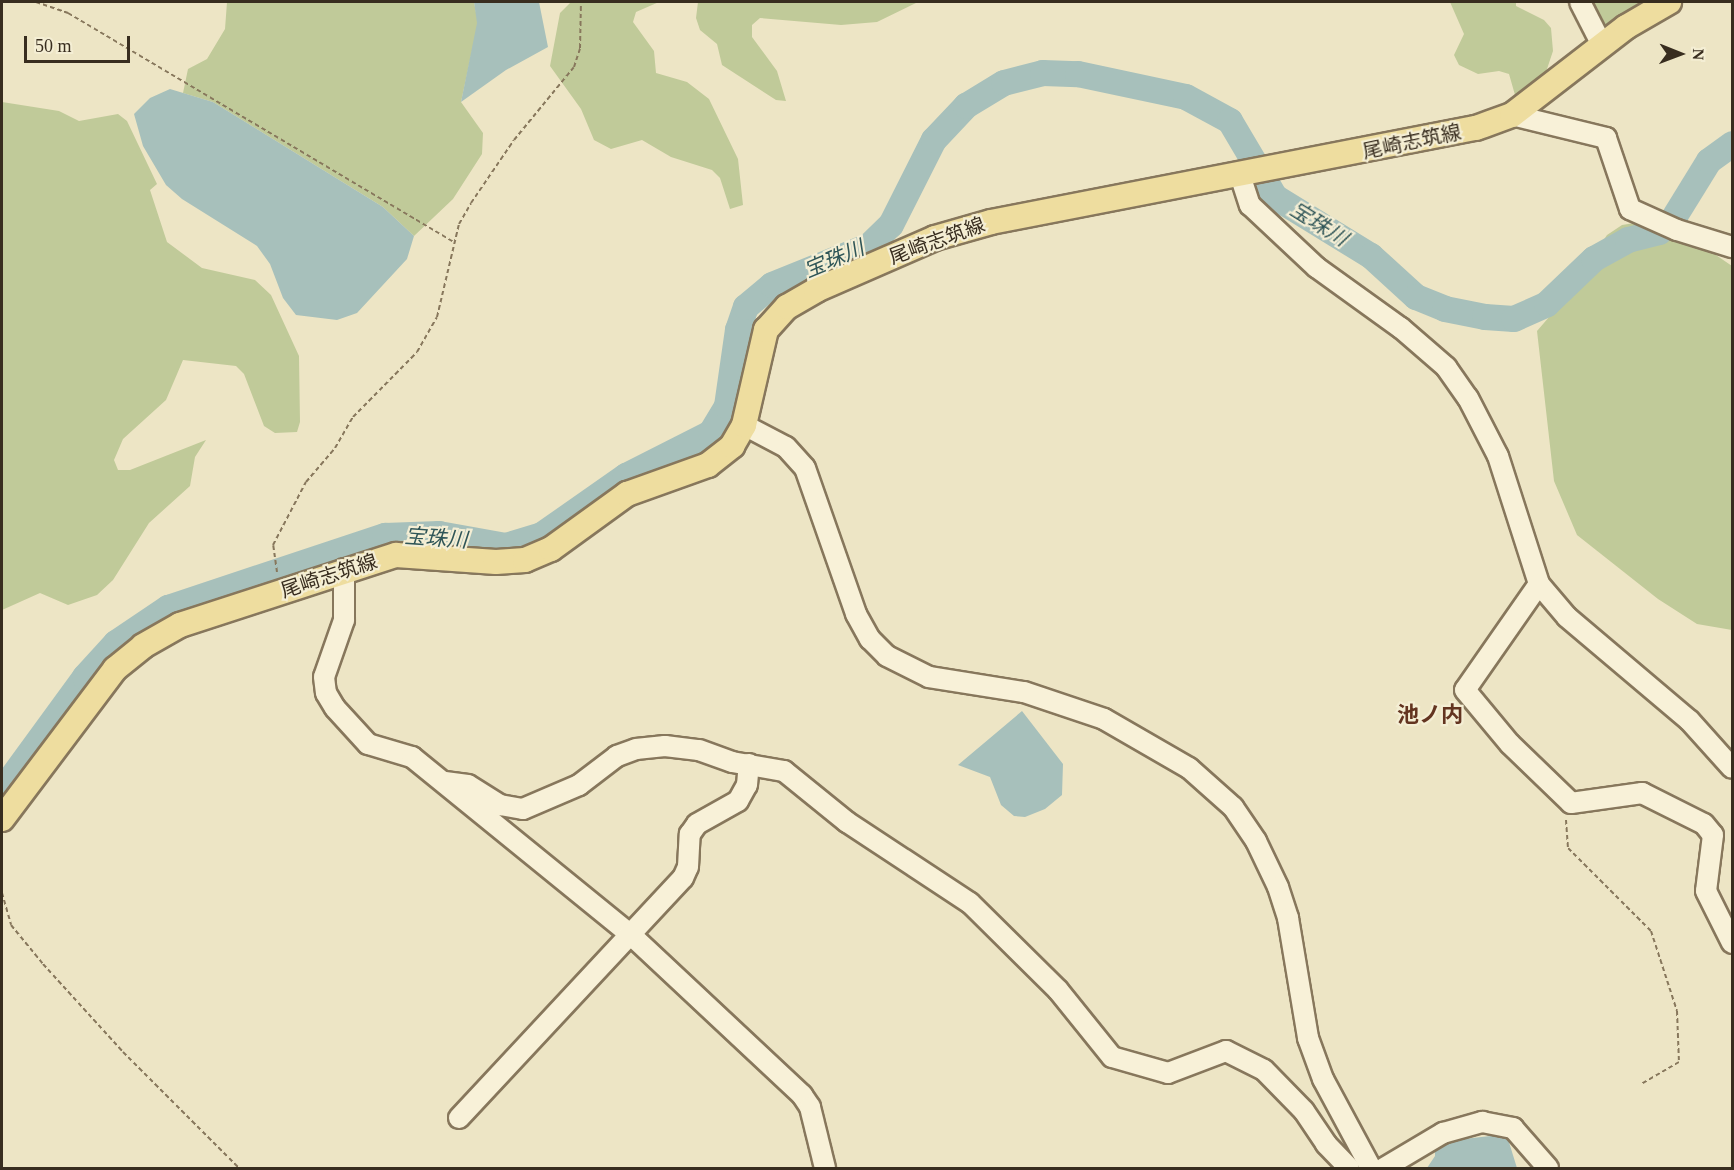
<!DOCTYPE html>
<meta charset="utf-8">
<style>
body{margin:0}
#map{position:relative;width:1734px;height:1170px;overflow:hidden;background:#ede5c5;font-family:"Times New Roman","Noto Sans JP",serif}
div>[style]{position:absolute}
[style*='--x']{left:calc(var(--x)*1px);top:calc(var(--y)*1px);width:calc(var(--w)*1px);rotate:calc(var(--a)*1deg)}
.green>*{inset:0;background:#c0ca99}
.water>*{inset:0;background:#a7c0bb}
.river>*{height:26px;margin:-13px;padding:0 13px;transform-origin:13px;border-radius:13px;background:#a7c0bb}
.path>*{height:2px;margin-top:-1px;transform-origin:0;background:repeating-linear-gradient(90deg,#87775c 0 4.5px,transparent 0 7.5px)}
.roads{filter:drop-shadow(2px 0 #87775c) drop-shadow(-2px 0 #87775c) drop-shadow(0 2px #87775c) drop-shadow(0 -2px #87775c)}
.minor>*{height:20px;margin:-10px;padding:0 10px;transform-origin:10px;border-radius:10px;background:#f8f1d8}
.major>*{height:24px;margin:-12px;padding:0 12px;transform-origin:12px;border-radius:12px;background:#eedd9f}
span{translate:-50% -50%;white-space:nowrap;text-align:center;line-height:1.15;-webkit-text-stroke:4.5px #f4eed4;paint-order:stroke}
.street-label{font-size:20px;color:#382d1f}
.water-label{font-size:21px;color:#2f5557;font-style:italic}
.quarter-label{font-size:22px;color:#633420;font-weight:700}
.frame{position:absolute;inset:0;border:3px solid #382d1f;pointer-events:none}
.north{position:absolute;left:1650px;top:24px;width:60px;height:60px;-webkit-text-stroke:4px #f4eed4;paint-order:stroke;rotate:91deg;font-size:16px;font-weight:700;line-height:24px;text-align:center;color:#382d1f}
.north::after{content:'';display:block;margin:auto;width:21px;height:27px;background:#382d1f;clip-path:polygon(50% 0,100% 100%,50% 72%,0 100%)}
.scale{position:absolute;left:24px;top:36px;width:106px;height:27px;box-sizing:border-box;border:3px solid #382d1f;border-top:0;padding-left:8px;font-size:18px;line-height:21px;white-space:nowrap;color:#382d1f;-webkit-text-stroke:4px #f4eed4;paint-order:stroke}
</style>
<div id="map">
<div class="green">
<i style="clip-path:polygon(227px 2px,474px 2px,478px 23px,461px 102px,483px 133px,482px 154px,453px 199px,414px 236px,383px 207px,213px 102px,183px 93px,188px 69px,207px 59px,225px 29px)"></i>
<i style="clip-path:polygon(571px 2px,659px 2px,636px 12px,633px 22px,654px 51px,656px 73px,687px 82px,709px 99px,738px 159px,743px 205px,730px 209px,720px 178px,712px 170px,671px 157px,642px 140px,611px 149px,594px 140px,581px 109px,550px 66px,560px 13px)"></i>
<i style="clip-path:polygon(698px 2px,918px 2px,877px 22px,841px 25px,760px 18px,752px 25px,752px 37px,777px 71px,786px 101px,776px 100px,722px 65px,717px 44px,700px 30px,696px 18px)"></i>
<i style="clip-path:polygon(1450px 2px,1516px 2px,1516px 6px,1544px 20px,1551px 28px,1553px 51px,1543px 81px,1525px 93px,1515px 95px,1509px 74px,1499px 71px,1478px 74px,1459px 65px,1454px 55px,1464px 34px)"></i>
<i style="clip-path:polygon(1587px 2px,1652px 2px,1618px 24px,1601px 27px)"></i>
<i style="clip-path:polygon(2px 102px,59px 111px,79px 121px,118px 114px,127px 121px,157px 184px,150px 190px,167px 242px,202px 268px,255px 280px,271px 295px,299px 356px,300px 422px,297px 432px,275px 433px,264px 426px,244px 374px,236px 366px,183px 360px,166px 400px,123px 439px,114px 460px,118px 470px,130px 470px,206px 440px,195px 457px,190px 486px,149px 523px,113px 580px,97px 595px,68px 605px,40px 593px,2px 610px)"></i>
<i style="clip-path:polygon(1647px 221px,1666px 221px,1732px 266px,1732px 630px,1697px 624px,1658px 599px,1577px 535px,1554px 481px,1537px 331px,1562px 302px,1607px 235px,1622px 225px)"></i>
</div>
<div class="water">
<i style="clip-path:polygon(474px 2px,539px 2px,548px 47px,506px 70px,461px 102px,477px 23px)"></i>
<i style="clip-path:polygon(170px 89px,213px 102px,383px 207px,414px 236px,407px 259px,357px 313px,337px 320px,296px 315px,283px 298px,270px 264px,257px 246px,182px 199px,166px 185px,143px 146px,134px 114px,150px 98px)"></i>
<i style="clip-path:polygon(1022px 711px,1063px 764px,1062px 795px,1045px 809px,1025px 817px,1014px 816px,1001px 805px,990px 777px,958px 765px)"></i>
<i style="clip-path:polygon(1500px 1135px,1508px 1139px,1517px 1168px,1427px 1168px,1435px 1156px,1435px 1148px,1454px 1140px)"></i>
</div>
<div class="river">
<i style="--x:2;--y:791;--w:141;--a:-53.9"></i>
<i style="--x:85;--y:677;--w:46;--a:-47.6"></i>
<i style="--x:116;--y:643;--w:63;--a:-33.9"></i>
<i style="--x:168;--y:608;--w:229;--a:-18.4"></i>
<i style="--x:385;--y:536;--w:54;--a:-2.1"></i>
<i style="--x:439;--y:534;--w:68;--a:10.2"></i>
<i style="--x:506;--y:546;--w:38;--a:-17"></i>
<i style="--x:542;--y:535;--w:103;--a:-35.1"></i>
<i style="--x:626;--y:476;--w:95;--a:-26.8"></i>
<i style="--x:711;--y:433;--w:31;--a:-59"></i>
<i style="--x:727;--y:406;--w:77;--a:-81.8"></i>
<i style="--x:738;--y:330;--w:24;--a:-71"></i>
<i style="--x:746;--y:307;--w:34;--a:-40"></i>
<i style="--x:772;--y:285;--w:105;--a:-21.9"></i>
<i style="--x:869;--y:246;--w:30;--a:-44"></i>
<i style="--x:891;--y:225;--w:95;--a:-63.2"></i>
<i style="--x:934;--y:140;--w:47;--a:-46.7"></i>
<i style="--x:966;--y:106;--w:44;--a:-31.2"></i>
<i style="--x:1004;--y:83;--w:40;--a:-14.4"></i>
<i style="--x:1043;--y:73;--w:35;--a:2"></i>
<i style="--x:1078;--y:74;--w:110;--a:12"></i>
<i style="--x:1186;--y:97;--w:50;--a:28.6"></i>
<i style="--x:1230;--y:121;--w:88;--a:59.4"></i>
<i style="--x:1275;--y:197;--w:113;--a:31.6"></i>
<i style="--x:1371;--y:256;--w:61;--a:42.3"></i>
<i style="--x:1416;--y:297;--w:31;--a:22"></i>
<i style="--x:1445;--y:309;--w:41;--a:11.3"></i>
<i style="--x:1485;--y:317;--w:29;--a:4"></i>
<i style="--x:1514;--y:319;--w:36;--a:-24"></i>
<i style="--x:1547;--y:304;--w:65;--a:-43.8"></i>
<i style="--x:1594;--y:259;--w:39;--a:-29"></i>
<i style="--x:1628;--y:240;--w:32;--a:-14"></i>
<i style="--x:1659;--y:232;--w:17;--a:-40"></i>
<i style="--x:1672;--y:221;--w:70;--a:-58.3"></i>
<i style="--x:1709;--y:161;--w:29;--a:-36"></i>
</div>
<div class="path">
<i style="--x:36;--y:2;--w:34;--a:19"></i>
<i style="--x:68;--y:13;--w:450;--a:30.7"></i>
<i style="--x:277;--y:572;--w:27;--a:-98"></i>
<i style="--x:273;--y:545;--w:71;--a:-62.4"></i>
<i style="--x:306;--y:482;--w:45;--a:-49.5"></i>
<i style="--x:335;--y:448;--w:36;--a:-60"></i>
<i style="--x:353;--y:417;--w:91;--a:-45.4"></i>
<i style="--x:417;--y:352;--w:40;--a:-60.3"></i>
<i style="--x:437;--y:317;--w:96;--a:-76.7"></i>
<i style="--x:459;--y:224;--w:24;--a:-60"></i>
<i style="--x:471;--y:203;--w:76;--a:-55.7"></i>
<i style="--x:514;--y:140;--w:94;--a:-50.6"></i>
<i style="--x:574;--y:67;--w:20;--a:-72"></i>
<i style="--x:580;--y:48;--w:46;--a:-88.8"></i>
<i style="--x:1566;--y:820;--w:28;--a:86"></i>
<i style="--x:1568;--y:848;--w:117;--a:45"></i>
<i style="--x:1651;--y:931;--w:84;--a:72"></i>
<i style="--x:1677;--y:1011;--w:51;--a:87.8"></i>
<i style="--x:1679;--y:1062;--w:44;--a:149.9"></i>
<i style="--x:2;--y:893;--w:33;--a:74"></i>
<i style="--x:11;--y:925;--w:50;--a:50.6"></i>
<i style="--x:43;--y:964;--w:119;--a:47.7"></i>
<i style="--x:123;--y:1052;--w:164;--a:45"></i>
</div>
<div class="roads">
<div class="minor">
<i style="--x:1580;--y:2;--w:48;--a:62.9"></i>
<i style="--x:1512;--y:115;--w:97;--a:13.7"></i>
<i style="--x:1606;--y:138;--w:75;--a:71.3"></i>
<i style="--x:1630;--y:209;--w:51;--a:24.1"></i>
<i style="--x:1677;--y:230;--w:58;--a:17.2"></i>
<i style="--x:1240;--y:175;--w:32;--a:72"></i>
<i style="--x:1250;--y:205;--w:91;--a:43.2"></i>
<i style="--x:1316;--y:267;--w:105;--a:35.7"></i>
<i style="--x:1401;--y:328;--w:60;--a:40.9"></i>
<i style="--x:1446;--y:367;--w:38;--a:55"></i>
<i style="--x:1468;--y:398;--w:65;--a:62.7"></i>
<i style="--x:1498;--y:456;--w:134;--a:72.2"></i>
<i style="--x:1539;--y:584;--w:43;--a:49.7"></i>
<i style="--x:1567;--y:617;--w:160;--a:40.2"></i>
<i style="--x:1689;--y:720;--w:64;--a:48.1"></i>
<i style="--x:744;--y:425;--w:47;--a:27.6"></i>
<i style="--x:786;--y:447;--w:28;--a:48"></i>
<i style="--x:805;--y:468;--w:155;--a:70.7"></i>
<i style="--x:856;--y:614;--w:29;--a:61"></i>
<i style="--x:870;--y:639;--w:24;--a:45"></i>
<i style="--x:887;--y:656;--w:47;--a:26.6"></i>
<i style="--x:929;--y:677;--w:96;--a:9"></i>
<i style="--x:1024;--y:692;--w:84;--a:18.6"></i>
<i style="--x:1104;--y:719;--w:98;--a:30"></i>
<i style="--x:1189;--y:768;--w:59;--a:41.6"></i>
<i style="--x:1233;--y:807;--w:41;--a:55.9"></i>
<i style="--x:1256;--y:841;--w:51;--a:64.4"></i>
<i style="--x:1278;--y:887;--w:33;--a:72"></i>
<i style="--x:1288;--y:918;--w:122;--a:80.5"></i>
<i style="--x:1308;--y:1038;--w:44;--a:69.9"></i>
<i style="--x:1323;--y:1079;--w:101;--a:61.7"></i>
<i style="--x:344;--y:569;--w:51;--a:90"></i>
<i style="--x:344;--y:620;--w:60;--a:109.3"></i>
<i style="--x:324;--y:677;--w:16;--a:83"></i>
<i style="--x:326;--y:693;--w:17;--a:59"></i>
<i style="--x:335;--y:708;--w:49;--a:47.5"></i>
<i style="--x:368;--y:744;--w:46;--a:16.5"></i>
<i style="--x:412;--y:757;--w:281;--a:39.1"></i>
<i style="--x:630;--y:934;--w:236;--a:43.1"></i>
<i style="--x:802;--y:1095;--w:14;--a:56"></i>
<i style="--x:810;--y:1107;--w:63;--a:76.2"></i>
<i style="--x:1539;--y:584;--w:129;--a:124.9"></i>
<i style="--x:1465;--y:690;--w:70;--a:50.2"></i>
<i style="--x:1510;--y:744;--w:85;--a:44"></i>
<i style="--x:1571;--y:803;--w:72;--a:-8"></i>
<i style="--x:1642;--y:793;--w:69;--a:26.6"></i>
<i style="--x:1704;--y:824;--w:14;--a:51"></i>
<i style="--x:1713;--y:835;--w:56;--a:97.1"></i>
<i style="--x:1706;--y:891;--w:58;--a:63.4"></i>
<i style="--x:445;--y:782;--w:23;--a:7"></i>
<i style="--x:468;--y:785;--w:38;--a:32"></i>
<i style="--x:500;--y:805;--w:23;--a:10"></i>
<i style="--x:523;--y:809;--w:61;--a:-23.2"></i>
<i style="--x:579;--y:785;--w:48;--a:-37.3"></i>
<i style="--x:617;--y:756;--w:20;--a:-20"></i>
<i style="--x:636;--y:749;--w:29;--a:-6"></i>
<i style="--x:665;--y:746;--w:34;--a:7"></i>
<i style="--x:699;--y:750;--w:35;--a:20"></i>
<i style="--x:732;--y:762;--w:53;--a:9.8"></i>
<i style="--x:784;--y:771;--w:81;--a:39"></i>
<i style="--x:847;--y:822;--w:147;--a:33.4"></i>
<i style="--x:970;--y:903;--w:124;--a:44.7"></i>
<i style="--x:1058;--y:990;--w:86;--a:51.1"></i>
<i style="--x:1112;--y:1057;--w:58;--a:15.9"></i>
<i style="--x:1168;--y:1073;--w:62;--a:-20.8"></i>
<i style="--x:1226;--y:1051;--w:42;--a:26.6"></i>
<i style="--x:1264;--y:1070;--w:57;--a:45.7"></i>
<i style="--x:1304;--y:1111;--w:40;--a:56"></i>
<i style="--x:1326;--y:1144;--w:33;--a:46"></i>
<i style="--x:459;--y:1118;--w:328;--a:-47"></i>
<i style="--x:683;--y:878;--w:12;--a:-66"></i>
<i style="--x:688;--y:867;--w:33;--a:-87"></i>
<i style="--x:690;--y:834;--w:12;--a:-55"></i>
<i style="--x:697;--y:824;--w:47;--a:-29.3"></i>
<i style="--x:738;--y:801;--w:18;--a:-61"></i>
<i style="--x:747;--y:785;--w:21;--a:-85"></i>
<i style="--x:1384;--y:1168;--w:69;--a:-30.7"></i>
<i style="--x:1443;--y:1133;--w:41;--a:-15.8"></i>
<i style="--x:1482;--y:1122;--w:32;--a:11"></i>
<i style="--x:1513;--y:1128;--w:53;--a:48.8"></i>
</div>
<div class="major">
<i style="--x:2;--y:819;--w:188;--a:-53"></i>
<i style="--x:115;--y:669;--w:36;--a:-39"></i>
<i style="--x:143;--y:646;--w:43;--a:-29.6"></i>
<i style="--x:180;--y:625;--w:227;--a:-18"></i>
<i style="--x:396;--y:555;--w:100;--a:4"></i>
<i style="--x:496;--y:562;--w:29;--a:-4"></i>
<i style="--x:525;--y:560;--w:28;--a:-23"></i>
<i style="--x:551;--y:549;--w:94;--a:-35.9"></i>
<i style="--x:627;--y:494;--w:86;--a:-19.7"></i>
<i style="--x:708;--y:465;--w:31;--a:-38"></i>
<i style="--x:732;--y:446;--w:24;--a:-60"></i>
<i style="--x:744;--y:425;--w:98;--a:-77"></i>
<i style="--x:766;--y:330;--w:31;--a:-48"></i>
<i style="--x:787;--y:307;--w:34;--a:-30"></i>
<i style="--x:816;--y:290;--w:130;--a:-23.6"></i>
<i style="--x:935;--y:238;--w:58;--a:-15.9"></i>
<i style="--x:991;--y:222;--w:494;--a:-11"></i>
<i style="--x:1476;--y:128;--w:38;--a:-20"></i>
<i style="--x:1512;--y:115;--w:144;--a:-37.7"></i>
<i style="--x:1626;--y:27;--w:50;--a:-30.2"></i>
</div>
</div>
<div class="street-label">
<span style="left:1412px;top:142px;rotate:-12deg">尾崎志筑線</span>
<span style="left:937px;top:241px;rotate:-20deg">尾崎志筑線</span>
<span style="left:329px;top:576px;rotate:-18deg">尾崎志筑線</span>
</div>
<div class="water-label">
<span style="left:1319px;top:224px;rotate:32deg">宝珠川</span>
<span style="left:834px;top:259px;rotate:-23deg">宝珠川</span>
<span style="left:436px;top:538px;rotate:4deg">宝珠川</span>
</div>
<div class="quarter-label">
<span style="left:1430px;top:715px">池ノ内</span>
</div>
<div class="frame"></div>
<div class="north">N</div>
<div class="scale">50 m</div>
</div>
